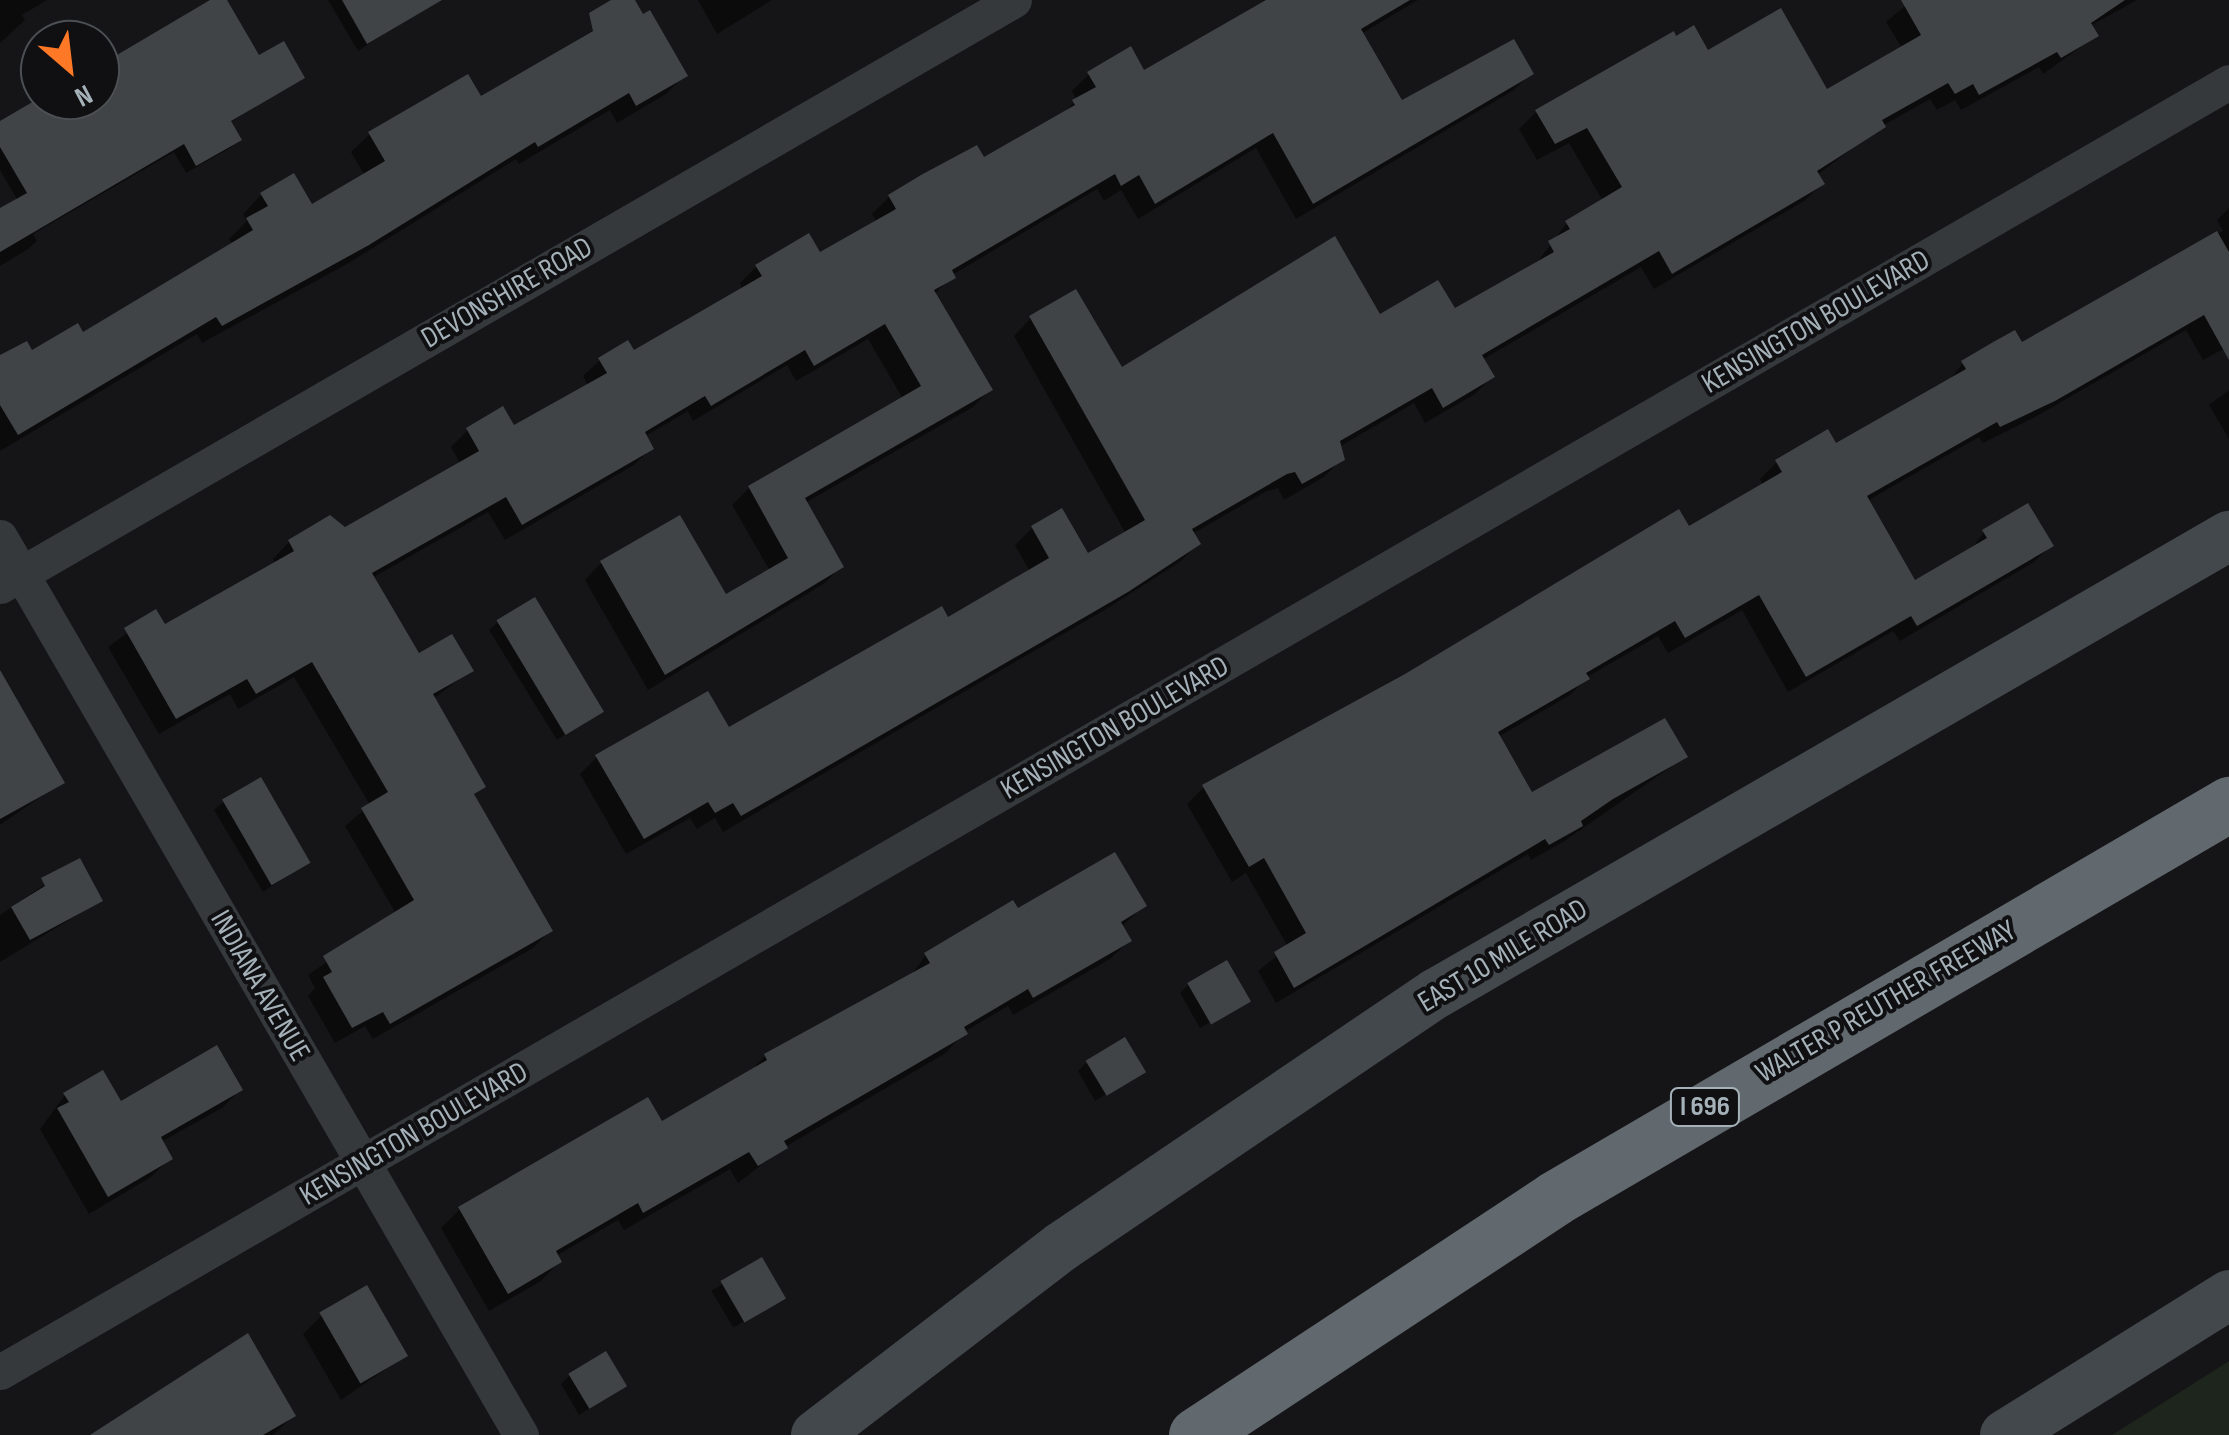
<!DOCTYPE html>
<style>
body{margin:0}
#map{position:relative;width:2229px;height:1435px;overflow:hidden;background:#151517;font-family:"Sofia Sans Condensed",sans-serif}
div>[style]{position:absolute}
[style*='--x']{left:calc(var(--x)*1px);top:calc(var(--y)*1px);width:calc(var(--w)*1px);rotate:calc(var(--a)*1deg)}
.green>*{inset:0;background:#1d251c}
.shadow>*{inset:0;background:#0007;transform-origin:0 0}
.building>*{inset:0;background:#414447;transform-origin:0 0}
.minor>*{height:35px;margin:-17.5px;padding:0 17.5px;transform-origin:17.5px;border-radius:17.5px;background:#35393c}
.secondary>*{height:50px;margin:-25px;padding:0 25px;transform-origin:25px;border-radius:25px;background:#43484d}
.motorway>*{height:55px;margin:-27.5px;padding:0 27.5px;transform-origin:27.5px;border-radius:27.5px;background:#61686e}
span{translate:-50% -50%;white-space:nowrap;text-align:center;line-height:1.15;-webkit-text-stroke:8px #101012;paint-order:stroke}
.shield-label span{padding:2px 8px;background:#101012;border:2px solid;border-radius:8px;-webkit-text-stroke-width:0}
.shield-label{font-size:28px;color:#a5b1b8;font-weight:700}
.street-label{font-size:30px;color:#a5b1b8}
.north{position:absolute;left:20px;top:20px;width:100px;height:100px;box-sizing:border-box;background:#101012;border:2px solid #4c5054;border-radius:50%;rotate:152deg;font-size:28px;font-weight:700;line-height:40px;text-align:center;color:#a5b1b8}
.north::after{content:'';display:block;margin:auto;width:35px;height:45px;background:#ff7825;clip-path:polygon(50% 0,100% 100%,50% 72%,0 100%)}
</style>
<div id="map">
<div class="green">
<i style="clip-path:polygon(2229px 1361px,2229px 1435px,2112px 1435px)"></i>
</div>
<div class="shadow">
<i style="clip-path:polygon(0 0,47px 0,22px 15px,25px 20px,0 43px)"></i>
<i style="clip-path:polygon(215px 0,224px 0,258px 59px,302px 77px,229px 123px,239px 139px,230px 148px,186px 173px,174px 152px,33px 234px,37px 241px,28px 249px,0 266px,0 211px,18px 201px,0 170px,0 124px,41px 100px,100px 100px,100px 66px)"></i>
<i style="clip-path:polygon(328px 0,386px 0,400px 23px,358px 51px)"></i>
<i style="clip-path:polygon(698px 0,772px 0,717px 34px)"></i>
<i style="clip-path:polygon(1270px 0,1418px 0,1361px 34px,1401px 103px,1531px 73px,1514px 90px,1296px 219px,1256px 148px,1138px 219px,1121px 190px,1104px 201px,1097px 189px,952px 275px,934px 295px,990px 390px,973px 407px,805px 503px,841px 566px,825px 583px,648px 690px,585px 580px,601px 563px,725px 597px,770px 571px,732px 505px,749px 488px,903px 399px,868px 339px,796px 381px,787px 365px,693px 421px,688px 411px,644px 437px,651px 449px,634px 465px,505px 540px,488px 512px,372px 578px,418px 656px,470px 671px,433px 699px,483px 786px,472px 797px,550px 931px,533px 948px,373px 1039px,365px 1026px,335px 1043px,308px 996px,315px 988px,308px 975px,396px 914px,345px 826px,370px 805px,294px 677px,238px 709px,230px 694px,159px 734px,108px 647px,156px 612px,164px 628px,276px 564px,273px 559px,289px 542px,345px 530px,461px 465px,451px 447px,468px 430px,513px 428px,588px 386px,583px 376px,600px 360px,634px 354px,743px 290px,740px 283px,756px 267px,820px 256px,877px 222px,872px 214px,889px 197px,983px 160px,1059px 117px,1077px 100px,1072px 91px,1089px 74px,1143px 74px)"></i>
<i style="clip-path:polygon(1912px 0,2137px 0,2090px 26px,2096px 36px,2043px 74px,2039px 67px,1961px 110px,1955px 100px,1937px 110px,1930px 99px,1882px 126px,1817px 175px,1822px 184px,1804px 201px,1654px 289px,1641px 267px,1482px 360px,1492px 377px,1475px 394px,1425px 423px,1414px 403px,1339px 447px,1342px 459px,1324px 477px,1284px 500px,1278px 488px,1267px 491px,1192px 534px,1198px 544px,1181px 561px,1108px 608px,723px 832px,715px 818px,697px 829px,690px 818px,626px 854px,580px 774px,597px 757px,728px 730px,947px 621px,1030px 572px,1015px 545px,1032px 528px,1087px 556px,1126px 534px,1014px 336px,1031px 318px,1121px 370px,1379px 317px,1454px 311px,1535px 265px,1567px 223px,1603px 201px,1569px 143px,1537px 160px,1519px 129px,1536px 112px,1675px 39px,1826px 92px,1902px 48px,1886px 22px)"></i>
<i style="clip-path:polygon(635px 4px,685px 75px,666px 94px,617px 123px,610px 110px,519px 164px,516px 159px,347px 264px,202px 343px,197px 334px,0 451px,0 359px,82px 336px,233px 245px,229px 239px,247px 221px,243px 214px,261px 195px,311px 207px,365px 176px,351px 152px,370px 134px,480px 100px)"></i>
<i style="clip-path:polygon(2229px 208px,2229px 346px,2203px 360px,2186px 330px,2035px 417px,1983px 443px,1979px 437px,1867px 501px,1915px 583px,1969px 552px,1984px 532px,2051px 545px,2034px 562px,1900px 641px,1893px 631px,1788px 692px,1742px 610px,1668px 653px,1658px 636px,1587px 677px,1570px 695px,1498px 737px,1531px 795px,1685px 757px,1563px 842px,1531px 860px,1528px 854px,1276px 1003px,1258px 971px,1288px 947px,1246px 873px,1232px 882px,1187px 804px,1204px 787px,1688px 530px,1764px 486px,1760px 479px,1777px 462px,1836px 447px,1948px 382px,1963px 363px,2021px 345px,2130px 286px,2223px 231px,2217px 220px)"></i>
<i style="clip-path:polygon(2229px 390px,2229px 439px,2209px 405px)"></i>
<i style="clip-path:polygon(498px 622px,600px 711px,557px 740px,489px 630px)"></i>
<i style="clip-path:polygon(0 707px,62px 782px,0 825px)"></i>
<i style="clip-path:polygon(223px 802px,308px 862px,263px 892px,214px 810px)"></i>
<i style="clip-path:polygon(79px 861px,100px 901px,0 962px,0 915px)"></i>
<i style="clip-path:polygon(1144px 906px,1121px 927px,1129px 941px,1110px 959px,1013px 1015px,1008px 1006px,964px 1032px,946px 1053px,785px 1147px,738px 1183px,730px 1169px,624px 1230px,618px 1220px,556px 1256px,559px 1262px,541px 1281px,489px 1311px,441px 1228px,460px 1209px,662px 1125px,747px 1075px,765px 1056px,909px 978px,926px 955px,1017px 912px)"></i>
<i style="clip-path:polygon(1189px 984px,1248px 1000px,1200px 1028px,1180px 993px)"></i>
<i style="clip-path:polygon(1087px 1062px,1142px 1072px,1095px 1101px,1078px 1071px)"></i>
<i style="clip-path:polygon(240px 1090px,222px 1108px,161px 1142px,170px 1158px,151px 1177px,89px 1214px,40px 1129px,65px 1095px,120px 1104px)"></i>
<i style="left:761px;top:1261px;width:43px;height:58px;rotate:59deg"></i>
<i style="clip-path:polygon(322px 1315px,405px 1356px,341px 1400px,303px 1334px)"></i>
<i style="clip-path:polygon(570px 1375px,624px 1386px,579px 1415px,561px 1384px)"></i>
<i style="clip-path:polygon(293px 1416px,273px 1435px,95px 1435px)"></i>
</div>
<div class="building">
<i style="clip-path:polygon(210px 0,227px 0,259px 55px,284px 41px,305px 78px,231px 121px,242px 140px,196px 166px,184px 144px,0 252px,0 208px,27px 193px,0 147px,0 121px,36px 100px,100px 100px,100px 65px)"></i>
<i style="clip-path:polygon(342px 0,442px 0,367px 44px)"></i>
<i style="clip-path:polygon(611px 0,635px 0,643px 14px,650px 10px,688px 76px,636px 106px,629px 93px,538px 147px,535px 142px,369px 245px,222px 326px,216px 317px,18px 435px,0 405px,0 355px,27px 341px,32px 350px,78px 323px,83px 332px,253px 230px,246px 218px,268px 206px,260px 193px,294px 173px,312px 204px,385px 161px,368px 132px,468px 74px,481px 96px,593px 31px,589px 13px)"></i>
<i style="clip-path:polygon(1266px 0,1410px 0,1361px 29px,1402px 100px,1514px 39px,1534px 74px,1313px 204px,1273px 133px,1155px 204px,1139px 175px,1121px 186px,1115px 174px,952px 270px,956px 278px,934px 290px,993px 390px,805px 498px,844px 567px,665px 675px,600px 561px,680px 515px,726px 594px,788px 558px,748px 486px,921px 386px,885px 324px,814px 366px,805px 350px,711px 406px,705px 396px,645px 432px,654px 449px,522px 525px,506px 497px,372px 573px,419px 653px,452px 634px,474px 671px,433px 694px,486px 787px,474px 794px,553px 931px,390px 1024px,383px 1012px,352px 1028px,323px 977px,332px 972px,323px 956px,414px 900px,361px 808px,388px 792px,312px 662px,256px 694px,247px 679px,176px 719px,124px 628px,156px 609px,165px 624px,294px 551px,288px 540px,330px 515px,345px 527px,479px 451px,466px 428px,503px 406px,514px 425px,607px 373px,598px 358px,628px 340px,634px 350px,762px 276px,755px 265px,809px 233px,820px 252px,896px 209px,888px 195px,921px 175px,977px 145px,984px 157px,1075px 105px,1072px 100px,1096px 87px,1087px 72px,1131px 46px,1144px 70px)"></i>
<i style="clip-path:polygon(1901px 0,2125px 0,2091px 23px,2099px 36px,2061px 58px,2057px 52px,1979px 95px,1973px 84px,1955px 94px,1948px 83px,1882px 120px,1886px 127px,1817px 171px,1825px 184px,1672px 274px,1659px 251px,1482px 355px,1495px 377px,1443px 408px,1432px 388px,1340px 441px,1345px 460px,1302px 484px,1295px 472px,1287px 474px,1192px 529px,1201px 544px,1128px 592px,771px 799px,741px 816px,733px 803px,715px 813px,708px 802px,644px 839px,595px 755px,708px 691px,729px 727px,942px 606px,948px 617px,1049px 558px,1031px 526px,1062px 508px,1088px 553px,1145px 520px,1029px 316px,1076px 289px,1122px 367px,1335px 236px,1380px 314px,1438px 280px,1455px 308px,1554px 252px,1548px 241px,1570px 229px,1565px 221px,1622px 187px,1587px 128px,1555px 144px,1535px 110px,1674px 31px,1676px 36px,1694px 25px,1708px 50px,1781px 8px,1827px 89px,1921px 35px)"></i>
<i style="clip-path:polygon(2217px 231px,2229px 252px,2229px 360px,2204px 315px,2055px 401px,2000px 427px,1997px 422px,1867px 496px,1915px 580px,1987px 538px,1982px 530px,2028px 503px,2054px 546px,1917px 626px,1911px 616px,1806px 677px,1759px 595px,1685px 638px,1675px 621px,1586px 673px,1590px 679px,1498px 732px,1532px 792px,1665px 718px,1688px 757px,1613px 799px,1581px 821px,1583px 826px,1549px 845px,1545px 839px,1294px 988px,1274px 952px,1306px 933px,1264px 858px,1249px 867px,1202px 785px,1405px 674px,1679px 509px,1689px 526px,1782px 472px,1775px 460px,1828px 429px,1836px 443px,1966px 369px,1961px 361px,1995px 341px,2015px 330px,2022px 342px)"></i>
<i style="left:535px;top:597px;width:134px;height:45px;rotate:59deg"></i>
<i style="clip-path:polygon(0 670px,65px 783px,0 819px)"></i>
<i style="left:261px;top:777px;width:99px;height:45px;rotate:60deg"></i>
<i style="clip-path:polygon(1115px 852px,1147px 906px,1121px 922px,1132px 941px,1033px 998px,1028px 989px,964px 1027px,968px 1034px,784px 1141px,788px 1148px,758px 1166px,749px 1152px,643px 1213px,638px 1203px,556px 1251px,562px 1262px,508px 1294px,458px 1207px,648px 1097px,662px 1121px,767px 1060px,764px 1054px,930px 963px,924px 953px,1013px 900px,1018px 908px)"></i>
<i style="clip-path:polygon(80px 858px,103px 901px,30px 940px,11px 907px,45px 886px,41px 878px)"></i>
<i style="left:1227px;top:960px;width:48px;height:46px;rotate:60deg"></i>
<i style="left:1125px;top:1037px;width:41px;height:46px;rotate:59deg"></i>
<i style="clip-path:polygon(217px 1045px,243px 1090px,161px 1137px,173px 1159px,108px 1197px,57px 1108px,69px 1102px,63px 1093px,103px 1070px,121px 1101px)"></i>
<i style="left:762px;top:1257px;width:48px;height:48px;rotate:60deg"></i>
<i style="left:367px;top:1285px;width:82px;height:55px;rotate:60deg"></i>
<i style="clip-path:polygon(248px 1333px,296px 1416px,263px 1435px,90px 1435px)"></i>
<i style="left:606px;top:1351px;width:41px;height:44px;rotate:59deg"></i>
</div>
<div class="minor">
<i style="--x:0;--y:537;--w:1038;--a:59.88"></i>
<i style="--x:0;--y:586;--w:1171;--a:-30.02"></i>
<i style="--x:0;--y:1372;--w:2575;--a:-30.06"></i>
</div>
<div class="secondary">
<i style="--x:816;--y:1435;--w:309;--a:-37.5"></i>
<i style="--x:1061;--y:1247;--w:452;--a:-34.1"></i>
<i style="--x:1435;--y:994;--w:917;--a:-29.98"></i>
<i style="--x:2005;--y:1435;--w:264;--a:-32"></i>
</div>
<div class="motorway">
<i style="--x:1196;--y:1435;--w:430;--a:-33.4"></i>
<i style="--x:1555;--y:1198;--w:781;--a:-30.31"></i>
</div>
<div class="shield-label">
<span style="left:1705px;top:1107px">I 696</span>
</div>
<div class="street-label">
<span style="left:507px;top:293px;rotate:-30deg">DEVONSHIRE ROAD</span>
<span style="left:1816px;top:322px;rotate:-30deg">KENSINGTON BOULEVARD</span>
<span style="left:1115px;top:728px;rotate:-30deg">KENSINGTON BOULEVARD</span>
<span style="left:1503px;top:956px;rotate:-31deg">EAST 10 MILE ROAD</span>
<span style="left:260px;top:986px;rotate:60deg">INDIANA AVENUE</span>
<span style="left:1886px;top:1002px;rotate:-30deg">WALTER P REUTHER FREEWAY</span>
<span style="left:414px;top:1134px;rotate:-30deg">KENSINGTON BOULEVARD</span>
</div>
<div class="north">N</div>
</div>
